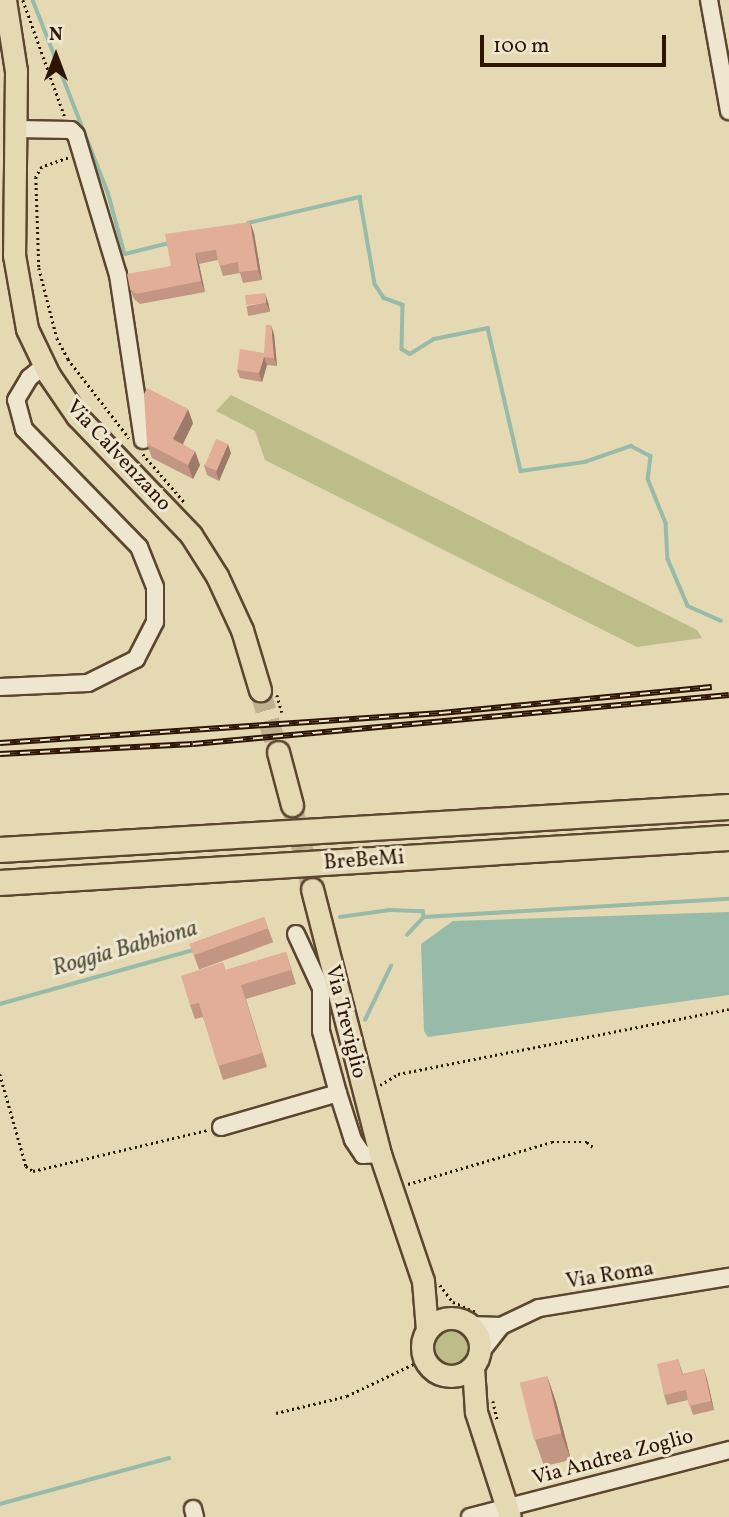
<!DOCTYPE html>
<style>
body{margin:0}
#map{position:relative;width:729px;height:1517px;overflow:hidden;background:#e5d9b4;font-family:Vollkorn,serif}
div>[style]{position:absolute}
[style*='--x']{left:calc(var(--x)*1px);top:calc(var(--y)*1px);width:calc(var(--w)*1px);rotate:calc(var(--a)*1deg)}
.green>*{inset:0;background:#bcbd88}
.round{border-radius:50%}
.water>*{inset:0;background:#97bba8}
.stream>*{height:3.5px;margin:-1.75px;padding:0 1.75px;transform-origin:1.75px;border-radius:1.75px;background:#97bba8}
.major-tunnel>*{height:21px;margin-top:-10.5px;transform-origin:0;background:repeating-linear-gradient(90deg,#c0b291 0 21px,transparent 0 31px)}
.path>*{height:2.5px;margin-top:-1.25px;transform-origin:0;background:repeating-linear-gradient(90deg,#2e1503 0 2px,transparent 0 5.5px)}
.roads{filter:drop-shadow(2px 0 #5c462f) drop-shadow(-2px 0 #5c462f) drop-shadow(0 2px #5c462f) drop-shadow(0 -2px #5c462f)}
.minor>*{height:16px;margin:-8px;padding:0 8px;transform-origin:8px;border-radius:8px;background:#eee6ce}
.major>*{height:21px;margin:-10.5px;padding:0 10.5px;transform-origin:10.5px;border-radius:10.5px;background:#e5d9b4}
.major>.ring{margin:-10.5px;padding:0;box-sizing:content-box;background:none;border:21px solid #e5d9b4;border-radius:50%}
.highway>*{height:24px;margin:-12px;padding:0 12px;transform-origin:12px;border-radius:12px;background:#e5d9b4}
.rail>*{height:6px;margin-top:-3px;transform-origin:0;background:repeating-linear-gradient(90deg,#eee6ce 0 10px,#2e1503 0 20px);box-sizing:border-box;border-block:2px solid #2e1503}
.wall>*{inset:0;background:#c29682;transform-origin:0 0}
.shaded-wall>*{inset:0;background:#9e7a6a}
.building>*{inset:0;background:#e2ae97;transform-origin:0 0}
span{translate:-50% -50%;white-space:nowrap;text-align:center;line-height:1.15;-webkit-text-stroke:6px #eee6ce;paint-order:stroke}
.street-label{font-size:21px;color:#2e1503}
.water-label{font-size:23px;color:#534f3d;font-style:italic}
.north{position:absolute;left:21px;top:21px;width:70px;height:70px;-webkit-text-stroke:5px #eee6ce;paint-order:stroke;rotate:0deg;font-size:19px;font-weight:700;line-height:28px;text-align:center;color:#2e1503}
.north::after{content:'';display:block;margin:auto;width:24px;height:32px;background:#2e1503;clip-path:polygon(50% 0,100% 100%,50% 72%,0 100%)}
.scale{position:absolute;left:480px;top:35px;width:186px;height:32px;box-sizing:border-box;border:4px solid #2e1503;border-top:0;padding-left:9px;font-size:21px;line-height:24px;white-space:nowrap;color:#2e1503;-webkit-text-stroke:5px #eee6ce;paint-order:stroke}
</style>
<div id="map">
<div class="green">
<i style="clip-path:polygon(231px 395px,697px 630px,702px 638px,637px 647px,265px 460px,255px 431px,216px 411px)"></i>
<i class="round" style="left:434px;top:1330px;width:34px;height:34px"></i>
</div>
<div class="water">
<i style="clip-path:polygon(729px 912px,729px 995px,428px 1037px,424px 1031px,421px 944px,453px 921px)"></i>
</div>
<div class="stream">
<i style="--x:33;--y:0;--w:206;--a:68.7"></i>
<i style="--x:108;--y:192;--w:64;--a:74.7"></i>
<i style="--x:125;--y:254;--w:45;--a:-14"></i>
<i style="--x:248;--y:223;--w:115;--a:-13.1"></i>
<i style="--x:360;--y:197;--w:88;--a:80.2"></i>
<i style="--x:375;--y:284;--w:17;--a:57"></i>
<i style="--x:384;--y:298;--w:20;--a:20"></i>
<i style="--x:403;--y:305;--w:44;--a:91.3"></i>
<i style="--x:402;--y:349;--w:9;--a:32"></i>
<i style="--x:410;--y:354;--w:28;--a:-32"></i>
<i style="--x:434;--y:339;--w:55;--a:-11.5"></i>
<i style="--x:488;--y:328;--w:147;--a:77"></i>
<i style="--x:521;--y:471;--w:65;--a:-8"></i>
<i style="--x:585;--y:462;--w:49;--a:-19.2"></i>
<i style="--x:631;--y:446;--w:22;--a:27"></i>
<i style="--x:651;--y:456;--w:23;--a:97"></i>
<i style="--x:648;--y:479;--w:48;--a:67.8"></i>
<i style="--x:666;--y:523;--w:36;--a:87"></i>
<i style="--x:668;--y:559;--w:51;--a:66.9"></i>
<i style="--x:688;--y:606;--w:36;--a:24"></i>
<i style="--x:340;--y:917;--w:50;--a:-8"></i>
<i style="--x:390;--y:910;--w:33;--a:2"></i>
<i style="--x:423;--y:911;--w:6;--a:81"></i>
<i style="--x:407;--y:935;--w:25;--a:-47"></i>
<i style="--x:424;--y:917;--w:306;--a:-3.4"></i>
<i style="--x:0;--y:1004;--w:205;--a:-15.6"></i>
<i style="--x:365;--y:1020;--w:60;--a:-64.3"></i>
<i style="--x:0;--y:1504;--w:175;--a:-15.2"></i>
</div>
<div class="major-tunnel">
<i style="--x:260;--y:690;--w:65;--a:73.8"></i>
<i style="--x:292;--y:805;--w:86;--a:76.6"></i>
</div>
<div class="path">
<i style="--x:23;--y:0;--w:124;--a:70.3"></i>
<i style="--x:68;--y:158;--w:28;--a:161"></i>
<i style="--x:42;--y:167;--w:12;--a:121"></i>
<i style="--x:36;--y:177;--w:91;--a:88.1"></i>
<i style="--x:39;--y:268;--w:72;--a:75.6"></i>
<i style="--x:57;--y:338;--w:24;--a:62"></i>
<i style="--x:68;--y:359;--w:100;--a:52.3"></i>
<i style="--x:143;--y:454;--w:66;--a:49.3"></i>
<i style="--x:277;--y:695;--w:18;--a:74"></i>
<i style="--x:0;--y:1074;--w:96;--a:74.2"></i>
<i style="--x:26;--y:1166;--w:9;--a:36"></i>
<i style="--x:33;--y:1171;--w:180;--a:-13.2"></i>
<i style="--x:380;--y:1085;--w:21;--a:-31"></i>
<i style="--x:398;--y:1074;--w:337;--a:-11.1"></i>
<i style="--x:408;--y:1184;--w:150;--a:-16.3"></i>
<i style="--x:552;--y:1142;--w:35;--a:0"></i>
<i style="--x:587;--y:1142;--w:8;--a:40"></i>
<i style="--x:440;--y:1285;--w:21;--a:53"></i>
<i style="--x:453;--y:1302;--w:24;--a:24"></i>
<i style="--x:493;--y:1401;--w:22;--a:77"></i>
<i style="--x:276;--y:1413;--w:73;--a:-13.5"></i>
<i style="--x:347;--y:1396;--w:85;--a:-25.7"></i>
</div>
<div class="roads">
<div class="minor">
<i style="--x:709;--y:0;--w:113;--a:79.8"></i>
<i style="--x:16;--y:129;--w:55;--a:1"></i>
<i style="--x:71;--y:130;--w:7;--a:45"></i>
<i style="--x:76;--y:135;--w:146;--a:73.3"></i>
<i style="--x:118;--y:275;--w:167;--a:81.4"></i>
<i style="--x:0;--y:687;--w:88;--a:-2.6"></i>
<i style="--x:88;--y:683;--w:54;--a:-26.6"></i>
<i style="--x:136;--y:659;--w:42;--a:-62.8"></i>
<i style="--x:155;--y:622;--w:35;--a:-90"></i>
<i style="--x:155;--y:587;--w:43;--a:-111.8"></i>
<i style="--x:139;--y:547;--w:165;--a:-134.3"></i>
<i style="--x:24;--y:429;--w:30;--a:-105"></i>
<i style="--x:16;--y:400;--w:26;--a:-59"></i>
<i style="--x:29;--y:378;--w:19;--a:-39"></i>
<i style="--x:296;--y:934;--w:60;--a:65.2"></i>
<i style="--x:321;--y:988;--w:43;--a:90"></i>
<i style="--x:321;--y:1031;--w:64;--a:74.7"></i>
<i style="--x:221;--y:1127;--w:122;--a:-16.2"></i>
<i style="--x:338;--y:1093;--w:49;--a:72.3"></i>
<i style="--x:353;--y:1140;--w:18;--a:56"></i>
<i style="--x:363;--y:1155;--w:17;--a:-3"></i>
<i style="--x:470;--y:1325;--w:31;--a:2"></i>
<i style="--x:480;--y:1353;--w:34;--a:-52"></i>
<i style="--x:501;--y:1326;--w:42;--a:-25.3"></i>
<i style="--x:539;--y:1308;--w:193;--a:-9.3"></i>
<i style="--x:193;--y:1509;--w:8;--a:76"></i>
<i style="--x:470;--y:1517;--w:268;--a:-14.5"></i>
</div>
<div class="major">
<i style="--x:5;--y:0;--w:72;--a:81.2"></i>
<i style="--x:16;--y:71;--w:184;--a:90.6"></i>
<i style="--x:14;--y:255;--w:75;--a:80"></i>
<i style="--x:27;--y:329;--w:51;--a:64.4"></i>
<i style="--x:49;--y:375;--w:50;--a:55.7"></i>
<i style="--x:77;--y:416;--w:165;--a:46.2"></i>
<i style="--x:191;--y:535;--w:49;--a:57.6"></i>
<i style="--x:217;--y:576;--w:60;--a:65.2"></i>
<i style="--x:242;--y:630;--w:63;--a:73.3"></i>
<i style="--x:278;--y:752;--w:55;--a:75.2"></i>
<i style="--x:312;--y:889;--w:274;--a:75.6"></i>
<i style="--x:380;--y:1154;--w:134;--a:71.3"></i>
<i style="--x:423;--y:1281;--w:49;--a:85.3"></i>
<i class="ring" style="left:422px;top:1318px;width:37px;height:37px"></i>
<i style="--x:473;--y:1367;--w:45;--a:86.2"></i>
<i style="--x:476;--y:1412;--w:110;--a:72.1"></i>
</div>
<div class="highway">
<i style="--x:0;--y:850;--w:730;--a:-3.38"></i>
<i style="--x:0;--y:883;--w:730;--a:-3.53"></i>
</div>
</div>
<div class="rail">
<i style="--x:0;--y:743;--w:442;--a:-3.9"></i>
<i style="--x:441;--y:713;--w:272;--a:-5.5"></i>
<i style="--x:0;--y:754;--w:193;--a:-3"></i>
<i style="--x:193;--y:744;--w:538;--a:-5.22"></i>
</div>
<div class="wall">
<i style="clip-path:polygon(250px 222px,254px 233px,262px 280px,243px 283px,240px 273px,223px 276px,218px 260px,199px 264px,205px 292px,140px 304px,134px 299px,130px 289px)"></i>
<i style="left:268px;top:302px;width:10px;height:22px;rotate:79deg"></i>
<i style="clip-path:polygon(274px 334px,277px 366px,267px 365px,262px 382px,240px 378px,237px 370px,264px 353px)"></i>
<i style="clip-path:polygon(193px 423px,183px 444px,200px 465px,193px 479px,152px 458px,147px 444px)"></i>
<i style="clip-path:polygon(231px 453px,219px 481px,207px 475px,204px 465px)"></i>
<i style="left:264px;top:917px;width:27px;height:79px;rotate:70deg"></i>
<i style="clip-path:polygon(286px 952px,296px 984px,246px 999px,267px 1067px,223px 1080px,203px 1017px,195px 1019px,190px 1005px,226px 970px)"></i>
<i style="clip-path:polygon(678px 1359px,683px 1374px,704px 1369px,707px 1379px,714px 1410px,693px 1415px,688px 1400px,667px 1405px,664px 1395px)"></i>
<i style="clip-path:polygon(547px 1376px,556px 1402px,571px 1460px,544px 1466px,535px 1440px)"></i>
</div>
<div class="shaded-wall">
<i style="clip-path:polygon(250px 222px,254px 233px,262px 280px,258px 270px)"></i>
<i style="clip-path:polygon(195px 253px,199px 264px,205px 292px,201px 281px)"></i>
<i style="clip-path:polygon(265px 293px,268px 302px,270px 312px,266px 303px)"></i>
<i style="clip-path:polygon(271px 325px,274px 334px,277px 366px,274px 358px)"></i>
<i style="clip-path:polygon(264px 357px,267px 365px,262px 382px,259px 373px)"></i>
<i style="clip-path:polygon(188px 409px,193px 423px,178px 454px,173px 439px)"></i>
<i style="clip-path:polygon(228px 444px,231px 453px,219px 481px,216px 471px)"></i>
<i style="clip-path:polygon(195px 451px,200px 465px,193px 479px,188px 465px)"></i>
<i style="clip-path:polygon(704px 1369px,707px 1379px,714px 1410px,711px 1401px)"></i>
<i style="clip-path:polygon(547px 1376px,556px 1402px,571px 1460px,561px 1433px)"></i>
</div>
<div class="building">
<i style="clip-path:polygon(250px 222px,258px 270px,239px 272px,238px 262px,219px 266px,216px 250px,195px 253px,201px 281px,136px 294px,130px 289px,127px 274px,171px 266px,165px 234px)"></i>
<i style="left:265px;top:293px;width:10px;height:20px;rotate:84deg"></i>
<i style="clip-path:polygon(266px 325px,271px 325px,274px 358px,264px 357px,259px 373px,237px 370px,240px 349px,264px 353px)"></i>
<i style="clip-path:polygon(147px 388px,188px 409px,173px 439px,195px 451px,188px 465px,147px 444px,144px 394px)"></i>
<i style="left:216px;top:439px;width:13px;height:29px;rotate:23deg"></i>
<i style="left:264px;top:917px;width:12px;height:79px;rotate:70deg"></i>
<i style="clip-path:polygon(286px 952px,291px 970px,241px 985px,262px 1053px,218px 1066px,199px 1003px,190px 1005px,181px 976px,223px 962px,226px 970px)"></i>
<i style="clip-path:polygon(678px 1359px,682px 1375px,704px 1369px,711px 1401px,689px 1406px,686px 1390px,664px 1395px,657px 1364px)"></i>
<i style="left:547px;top:1376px;width:59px;height:28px;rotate:76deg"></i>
</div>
<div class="street-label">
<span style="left:118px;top:456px;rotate:47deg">Via Calvenzano</span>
<span style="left:364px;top:861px;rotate:-4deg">BreBeMi</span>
<span style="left:345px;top:1022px;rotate:76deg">Via Treviglio</span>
<span style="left:610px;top:1276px;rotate:-9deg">Via Roma</span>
<span style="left:613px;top:1458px;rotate:-15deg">Via Andrea Zoglio</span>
</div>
<div class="water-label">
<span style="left:125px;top:949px;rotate:-16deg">Roggia Babbiona</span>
</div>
<div class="north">N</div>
<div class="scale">100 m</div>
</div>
